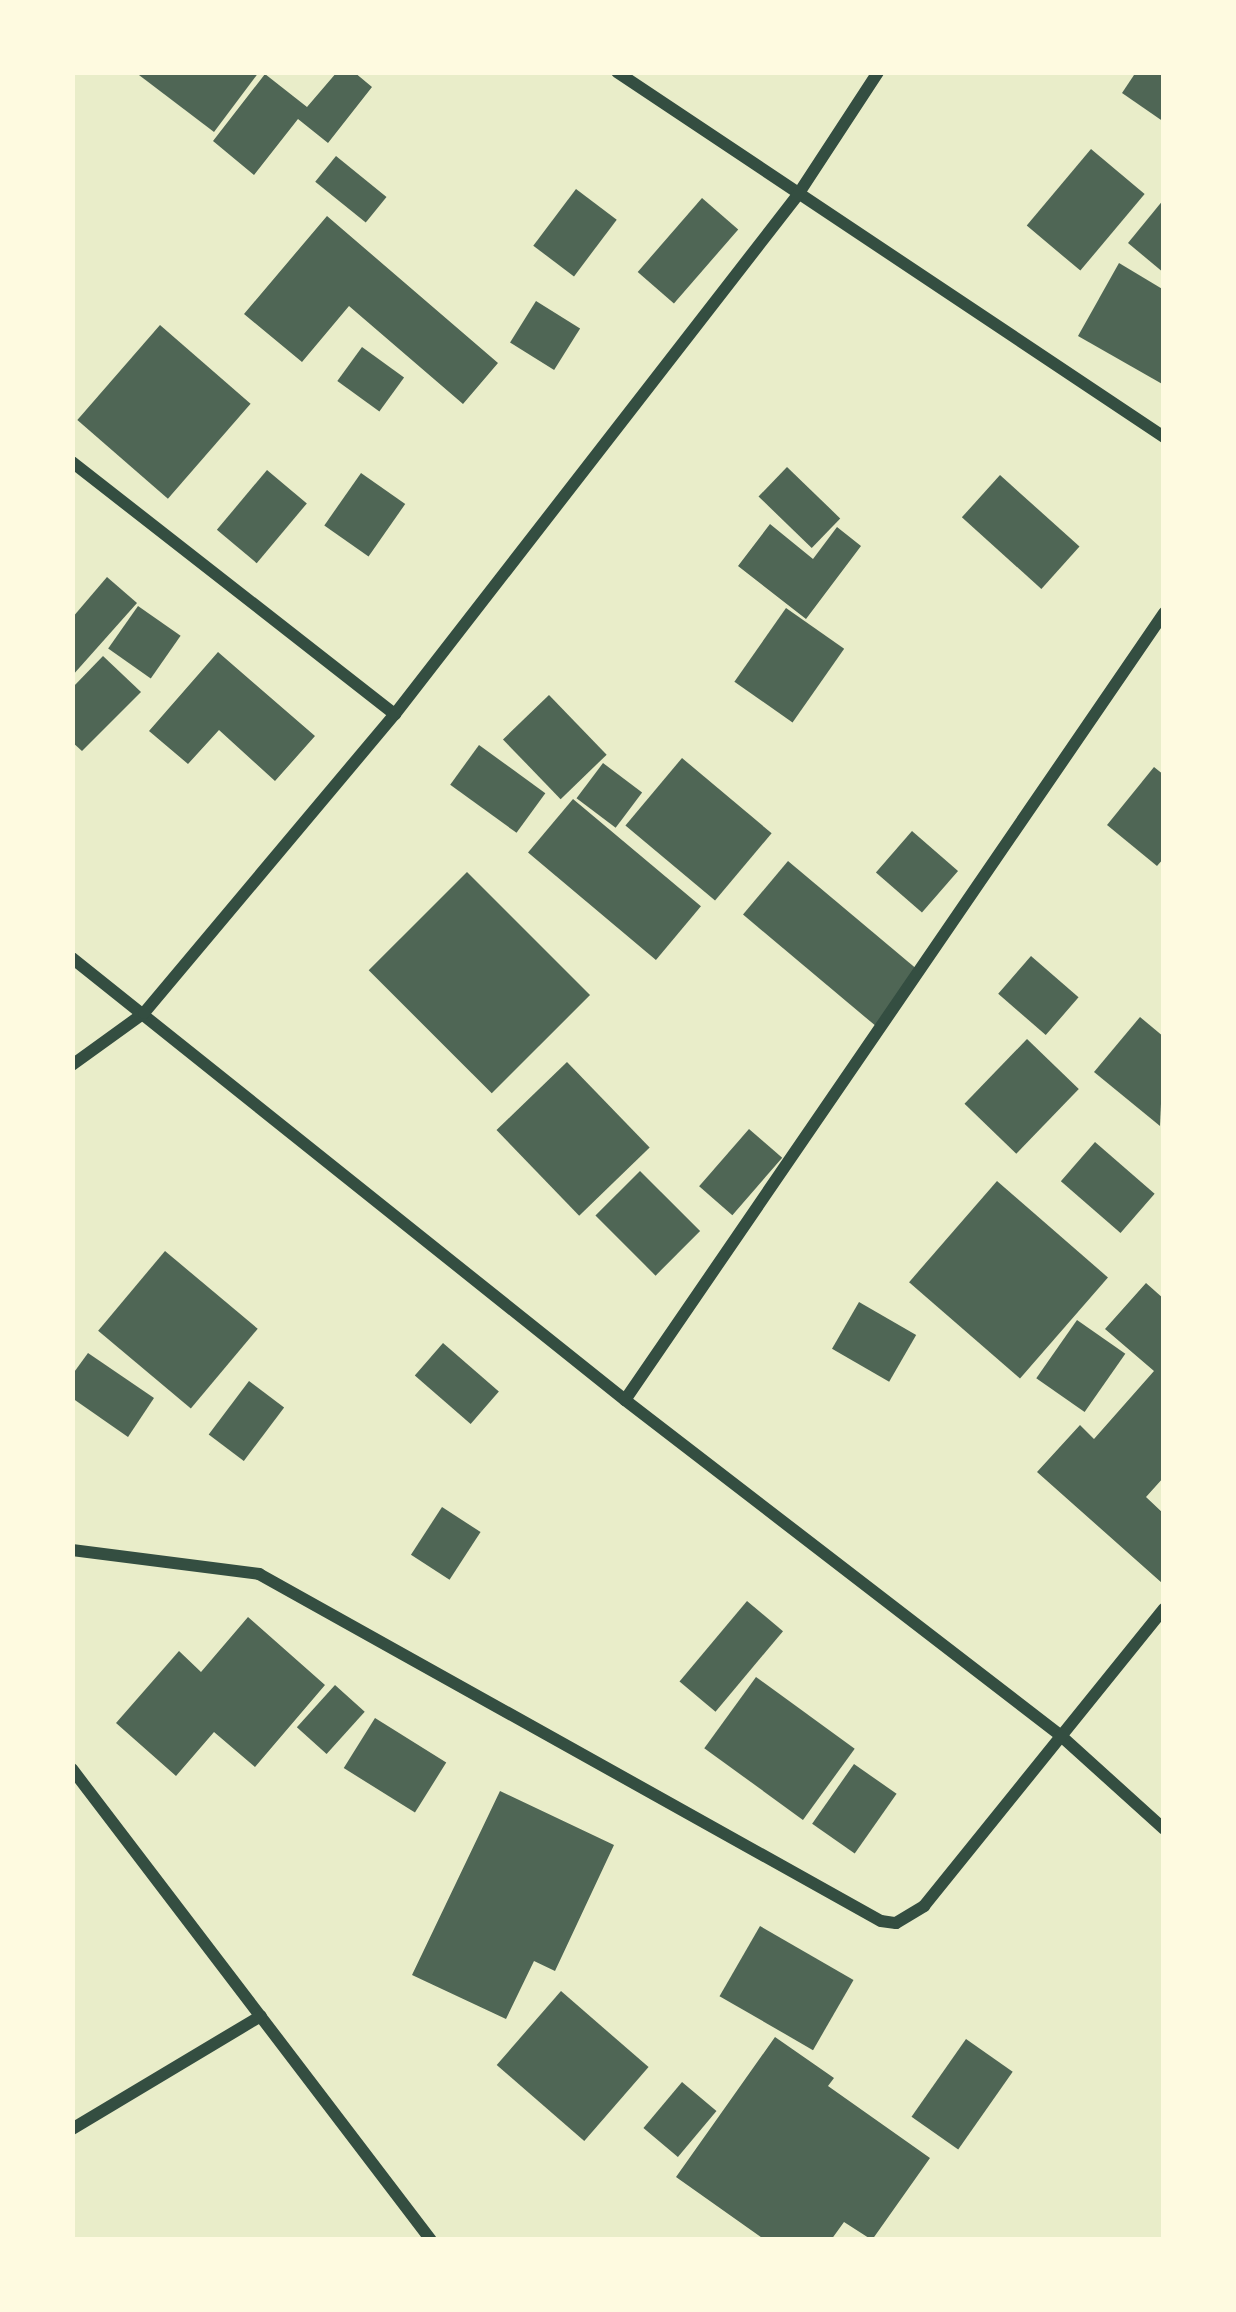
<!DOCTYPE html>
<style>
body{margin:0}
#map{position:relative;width:1236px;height:2312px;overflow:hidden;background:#e9edc9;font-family:"Fira Sans Condensed",sans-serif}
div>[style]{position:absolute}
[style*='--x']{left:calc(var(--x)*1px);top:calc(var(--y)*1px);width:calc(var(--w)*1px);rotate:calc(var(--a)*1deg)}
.building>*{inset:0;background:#4f6655;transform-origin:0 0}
.minor>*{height:12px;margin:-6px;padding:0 6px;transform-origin:6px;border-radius:6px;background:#344e41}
span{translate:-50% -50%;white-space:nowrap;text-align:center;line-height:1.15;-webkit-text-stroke:12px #fefae0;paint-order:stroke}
.frame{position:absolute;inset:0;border:75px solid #fefae0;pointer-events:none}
</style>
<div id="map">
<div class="building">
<i style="clip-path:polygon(135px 72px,259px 72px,214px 132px)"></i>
<i style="clip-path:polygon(337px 72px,354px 72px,372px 87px,328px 143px,298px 119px,254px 175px,213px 141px,265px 74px,307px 107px)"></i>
<i style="clip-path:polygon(1136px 72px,1164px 72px,1164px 122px,1122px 93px)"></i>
<i style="left:1091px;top:149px;width:70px;height:100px;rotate:40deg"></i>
<i style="left:336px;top:156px;width:65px;height:33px;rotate:39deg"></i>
<i style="left:576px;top:189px;width:51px;height:71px;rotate:37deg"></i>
<i style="left:702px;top:198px;width:48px;height:98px;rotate:41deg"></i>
<i style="clip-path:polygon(1164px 199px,1164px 273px,1128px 243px)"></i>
<i style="clip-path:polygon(327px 216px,498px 363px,463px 404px,349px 306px,302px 362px,244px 314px)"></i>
<i style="clip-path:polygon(1119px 263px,1164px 290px,1164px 385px,1078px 336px)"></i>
<i style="left:536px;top:301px;width:52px;height:49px;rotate:32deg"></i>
<i style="left:160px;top:325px;width:120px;height:126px;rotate:41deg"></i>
<i style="left:362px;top:347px;width:52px;height:42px;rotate:36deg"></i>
<i style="left:787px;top:467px;width:74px;height:41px;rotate:44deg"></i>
<i style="left:267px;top:470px;width:52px;height:78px;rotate:40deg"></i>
<i style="left:361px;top:473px;width:54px;height:64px;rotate:35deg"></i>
<i style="left:1000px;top:475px;width:107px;height:57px;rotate:42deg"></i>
<i style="clip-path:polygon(770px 524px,813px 559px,837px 527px,861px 546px,806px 619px,738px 566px)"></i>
<i style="clip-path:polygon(107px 577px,137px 603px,72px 676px,72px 618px)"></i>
<i style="left:138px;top:606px;width:52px;height:52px;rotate:35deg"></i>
<i style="left:786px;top:608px;width:71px;height:90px;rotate:35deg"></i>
<i style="clip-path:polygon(218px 652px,315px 736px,275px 781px,219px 730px,188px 764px,149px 731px)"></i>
<i style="clip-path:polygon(103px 656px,141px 692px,82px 751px,72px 742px,72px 688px)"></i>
<i style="left:549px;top:695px;width:83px;height:64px;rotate:46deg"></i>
<i style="left:479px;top:745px;width:82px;height:49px;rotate:36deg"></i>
<i style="left:682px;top:758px;width:117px;height:88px;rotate:40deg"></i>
<i style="left:603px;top:763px;width:49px;height:44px;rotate:37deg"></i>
<i style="clip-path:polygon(1154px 767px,1164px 775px,1164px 858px,1157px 866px,1107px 825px)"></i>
<i style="left:573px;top:799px;width:167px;height:70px;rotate:40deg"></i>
<i style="left:912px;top:831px;width:61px;height:55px;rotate:41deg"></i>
<i style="left:788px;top:861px;width:175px;height:70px;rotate:40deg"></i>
<i style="left:467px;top:872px;width:174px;height:139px;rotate:45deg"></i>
<i style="left:1031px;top:956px;width:63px;height:50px;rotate:41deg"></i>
<i style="clip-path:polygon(1140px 1017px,1164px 1037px,1160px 1126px,1094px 1072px)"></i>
<i style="left:1027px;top:1039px;width:72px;height:90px;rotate:44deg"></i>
<i style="left:567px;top:1062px;width:119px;height:98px;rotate:46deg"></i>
<i style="left:749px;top:1129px;width:44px;height:76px;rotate:41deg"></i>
<i style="left:1095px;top:1142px;width:79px;height:52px;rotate:41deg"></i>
<i style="left:640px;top:1171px;width:85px;height:63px;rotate:45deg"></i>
<i style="left:997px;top:1181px;width:147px;height:134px;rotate:41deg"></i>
<i style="left:165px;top:1251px;width:121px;height:104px;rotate:40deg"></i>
<i style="clip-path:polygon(1146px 1283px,1164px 1299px,1164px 1477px,1146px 1497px,1164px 1514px,1162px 1583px,1037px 1472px,1080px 1425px,1094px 1439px,1154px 1371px,1105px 1329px)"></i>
<i style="left:859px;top:1302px;width:66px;height:54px;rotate:30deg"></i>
<i style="left:1077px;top:1320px;width:59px;height:71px;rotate:35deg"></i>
<i style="left:443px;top:1343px;width:74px;height:43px;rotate:41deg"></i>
<i style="clip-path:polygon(88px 1353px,154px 1398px,128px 1437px,72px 1398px,72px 1375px)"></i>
<i style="left:249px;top:1381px;width:44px;height:67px;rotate:37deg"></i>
<i style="left:442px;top:1507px;width:46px;height:57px;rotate:33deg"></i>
<i style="left:747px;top:1601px;width:47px;height:105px;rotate:40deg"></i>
<i style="clip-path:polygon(248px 1617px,325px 1685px,255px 1767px,214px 1732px,176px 1776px,116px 1723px,179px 1651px,201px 1672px)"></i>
<i style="left:756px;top:1677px;width:122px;height:88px;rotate:36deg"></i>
<i style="left:335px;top:1685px;width:40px;height:57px;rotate:42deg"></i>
<i style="left:375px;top:1718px;width:84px;height:59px;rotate:32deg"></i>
<i style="left:854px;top:1764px;width:52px;height:73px;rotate:35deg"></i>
<i style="clip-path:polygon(500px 1791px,614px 1845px,555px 1971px,534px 1961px,506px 2019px,412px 1975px)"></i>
<i style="left:760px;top:1926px;width:108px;height:81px;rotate:30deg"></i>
<i style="left:561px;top:1991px;width:116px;height:98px;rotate:41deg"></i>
<i style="clip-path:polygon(775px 2037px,834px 2078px,828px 2086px,930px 2158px,872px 2240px,844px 2222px,831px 2240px,765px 2240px,676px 2177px)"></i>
<i style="left:966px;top:2039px;width:57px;height:95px;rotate:35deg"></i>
<i style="left:682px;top:2082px;width:45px;height:60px;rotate:40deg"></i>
</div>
<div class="minor">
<i style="--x:617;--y:72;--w:658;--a:33.71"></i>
<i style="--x:72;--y:462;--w:410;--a:38"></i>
<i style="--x:72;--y:958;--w:708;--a:38.63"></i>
<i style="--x:625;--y:1400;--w:549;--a:37.6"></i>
<i style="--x:1060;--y:1735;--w:140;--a:42.1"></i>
<i style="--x:72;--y:1065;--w:89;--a:-35.8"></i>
<i style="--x:144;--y:1013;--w:390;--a:-50"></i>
<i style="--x:395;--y:714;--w:656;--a:-52.19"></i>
<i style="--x:797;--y:196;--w:148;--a:-56.8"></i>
<i style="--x:625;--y:1400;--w:954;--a:-55.59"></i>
<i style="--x:72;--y:1550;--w:189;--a:7.3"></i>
<i style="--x:259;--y:1574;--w:712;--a:29.16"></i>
<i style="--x:881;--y:1921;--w:15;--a:8"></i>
<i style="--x:896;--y:1923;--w:33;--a:-31"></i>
<i style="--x:924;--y:1906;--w:382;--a:-51.1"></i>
<i style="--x:72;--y:1769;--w:592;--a:52.69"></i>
<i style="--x:72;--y:2129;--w:220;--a:-30.9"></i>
</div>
<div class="frame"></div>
</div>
